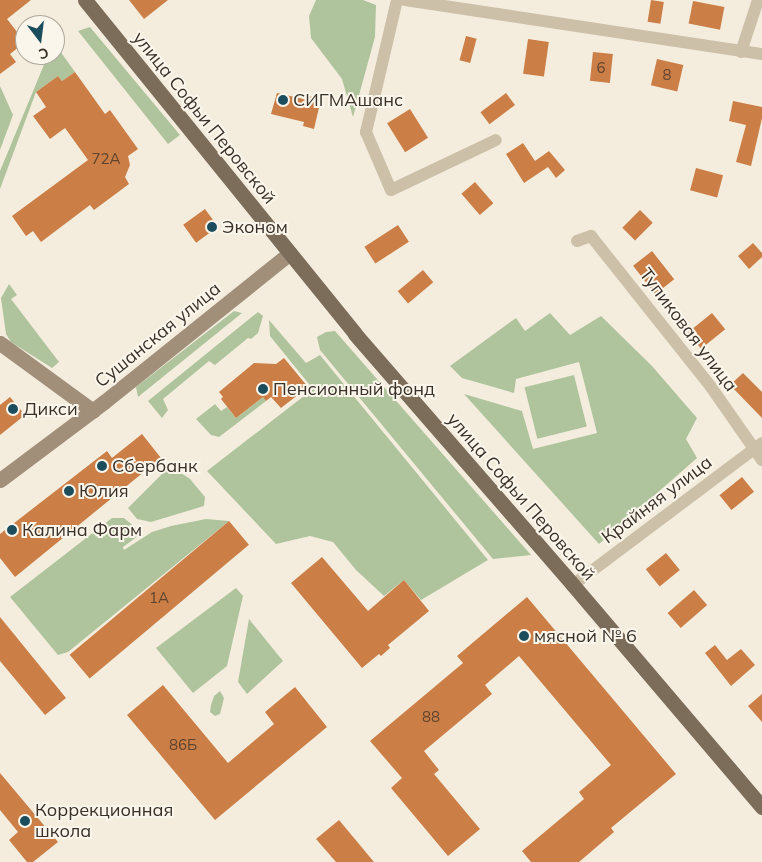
<!DOCTYPE html>
<meta charset="utf-8">
<style>
body{margin:0}
#map{position:relative;width:762px;height:862px;overflow:hidden;background:#f4edde;font-family:Mulish,sans-serif}
div>[style]{position:absolute}
[style*='--x']{left:calc(var(--x)*1px);top:calc(var(--y)*1px);width:calc(var(--w)*1px);rotate:calc(var(--a)*1deg)}
.green>*{inset:0;background:#afc49d;transform-origin:0 0}
.building>*{inset:0;background:#cb7e45;transform-origin:0 0}
.street>*{height:12px;margin:-6px;padding:0 6px;transform-origin:6px;border-radius:6px;background:#cdc0a9}
.secondary>*{height:15px;margin:-7.5px;padding:0 7.5px;transform-origin:7.5px;border-radius:7.5px;background:#a18f7a}
.primary>*{height:15px;margin:-7.5px;padding:0 7.5px;transform-origin:7.5px;border-radius:7.5px;background:#7c6c5a}
.dots>*{width:14px;height:14px;translate:-50% -50%;box-sizing:border-box;border:2px solid #fbf6eb;border-radius:50%}
span{translate:-50% -50%;white-space:nowrap;text-align:center;line-height:1.15;-webkit-text-stroke:4px #fbf6eb;paint-order:stroke}
.number-label{font-size:15px;color:#5e4430}
.number-label span{-webkit-text-stroke-width:0}
.poi-label{font-size:18px;color:#393129}
.left{translate:0 -50%;text-align:left}
.street-label{font-size:18px;color:#393129}
.north{position:absolute;left:15px;top:15px;width:50px;height:50px;box-sizing:border-box;background:#fbf6eb;border:1px solid #ada79d;border-radius:50%;rotate:165deg;font-size:14px;font-weight:700;line-height:20px;text-align:center;color:#393129}
.north::after{content:'';display:block;margin:auto;width:18px;height:22px;background:#1c4d5d;clip-path:polygon(50% 0,100% 100%,50% 72%,0 100%)}
</style>
<div id="map">
<div class="green">
<i style="clip-path:polygon(316px 0,363px 0,376px 5px,375px 37px,353px 117px,342px 79px,311px 38px,309px 16px)"></i>
<i style="clip-path:polygon(90px 27px,180px 135px,168px 144px,78px 31px)"></i>
<i style="clip-path:polygon(55px 44px,75px 72px,62px 81px,58px 76px,36px 92px,0 189px,0 171px,48px 55px,55px 55px)"></i>
<i style="clip-path:polygon(0 86px,13px 115px,0 150px)"></i>
<i style="clip-path:polygon(9px 284px,17px 295px,11px 299px,59px 362px,52px 368px,11px 342px,6px 334px,1px 298px)"></i>
<i style="clip-path:polygon(234px 311px,242px 313px,138px 397px,136px 387px)"></i>
<i style="clip-path:polygon(258px 312px,263px 316px,258px 333px,251px 339px,248px 338px,215px 365px,209px 361px,163px 399px,168px 410px,162px 418px,148px 401px)"></i>
<i style="clip-path:polygon(550px 313px,570px 335px,601px 316px,652px 366px,697px 418px,686px 439px,697px 458px,599px 544px,464px 394px,522px 411px,533px 449px,597px 433px,579px 362px,516px 379px,514px 393px,462px 378px,450px 366px,516px 318px,525px 331px)"></i>
<i style="clip-path:polygon(269px 320px,306px 363px,320px 355px,488px 560px,421px 600px,404px 580px,384px 596px,356px 570px,333px 542px,310px 536px,276px 544px,207px 471px,313px 389px,270px 336px)"></i>
<i style="clip-path:polygon(335px 331px,531px 555px,493px 559px,320px 350px,317px 337px,326px 332px)"></i>
<i style="left:574px;top:375px;width:53px;height:51px;rotate:76deg"></i>
<i style="clip-path:polygon(263px 397px,266px 401px,219px 437px,211px 435px,196px 419px,215px 404px,221px 411px,227px 407px,236px 418px)"></i>
<i style="clip-path:polygon(175px 469px,190px 479px,205px 497px,204px 506px,151px 522px,137px 519px,128px 508px,166px 470px)"></i>
<i style="clip-path:polygon(112px 518px,124px 518px,142px 533px,123px 547px,124px 550px,152px 532px,171px 526px,206px 519px,229px 521px,68px 652px,58px 655px,10px 597px)"></i>
<i style="clip-path:polygon(236px 588px,243px 596px,227px 666px,193px 693px,156px 648px)"></i>
<i style="clip-path:polygon(249px 619px,283px 661px,247px 694px,238px 682px)"></i>
<i style="clip-path:polygon(220px 691px,224px 698px,220px 714px,215px 716px,210px 712px,211px 705px,214px 696px)"></i>
</div>
<div class="building">
<i style="clip-path:polygon(0 0,31px 0,7px 19px,25px 42px,10px 54px,16px 62px,0 74px)"></i>
<i style="clip-path:polygon(129px 0,168px 0,144px 19px)"></i>
<i style="left:651px;top:0;width:13px;height:22px;rotate:9deg"></i>
<i style="left:693px;top:1px;width:32px;height:23px;rotate:11deg"></i>
<i style="left:466px;top:36px;width:11px;height:25px;rotate:15deg"></i>
<i style="left:528px;top:39px;width:21px;height:35px;rotate:8deg"></i>
<i style="left:593px;top:52px;width:20px;height:29px;rotate:6deg"></i>
<i style="left:657px;top:59px;width:27px;height:27px;rotate:13deg"></i>
<i style="clip-path:polygon(75px 72px,105px 114px,110px 110px,138px 149px,128px 156px,130px 165px,125px 177px,129px 184px,94px 210px,90px 205px,41px 242px,33px 231px,26px 236px,12px 216px,88px 160px,65px 128px,50px 139px,33px 116px,46px 107px,36px 92px,58px 76px,62px 81px)"></i>
<i style="clip-path:polygon(277px 93px,308px 100px,309px 96px,321px 99px,314px 129px,303px 126px,304px 122px,271px 114px)"></i>
<i style="left:506px;top:93px;width:15px;height:32px;rotate:53deg"></i>
<i style="clip-path:polygon(733px 101px,762px 107px,762px 118px,751px 166px,736px 162px,746px 125px,729px 121px)"></i>
<i style="left:410px;top:109px;width:34px;height:27px;rotate:58deg"></i>
<i style="clip-path:polygon(523px 143px,535px 161px,549px 151px,565px 170px,556px 178px,548px 167px,524px 183px,506px 154px)"></i>
<i style="left:696px;top:168px;width:28px;height:23px;rotate:15deg"></i>
<i style="left:475px;top:182px;width:28px;height:18px;rotate:49deg"></i>
<i style="left:205px;top:209px;width:22px;height:27px;rotate:54deg"></i>
<i style="left:640px;top:210px;width:18px;height:25px;rotate:45deg"></i>
<i style="left:398px;top:225px;width:20px;height:40px;rotate:57deg"></i>
<i style="clip-path:polygon(753px 243px,762px 253px,762px 257px,749px 269px,738px 256px)"></i>
<i style="left:652px;top:251px;width:36px;height:24px;rotate:52deg"></i>
<i style="left:423px;top:270px;width:16px;height:33px;rotate:50deg"></i>
<i style="left:712px;top:313px;width:21px;height:31px;rotate:51deg"></i>
<i style="clip-path:polygon(284px 358px,308px 387px,281px 408px,271px 397px,266px 401px,263px 397px,236px 418px,221px 399px,223px 397px,219px 392px,254px 363px,276px 364px)"></i>
<i style="clip-path:polygon(743px 373px,762px 392px,762px 418px,730px 385px)"></i>
<i style="clip-path:polygon(10px 397px,25px 415px,0 435px,0 405px)"></i>
<i style="clip-path:polygon(142px 434px,161px 458px,15px 577px,0 558px,0 534px,107px 451px,112px 458px)"></i>
<i style="left:742px;top:477px;width:19px;height:29px;rotate:51deg"></i>
<i style="left:229px;top:521px;width:31px;height:208px;rotate:50deg"></i>
<i style="left:666px;top:553px;width:22px;height:26px;rotate:51deg"></i>
<i style="clip-path:polygon(322px 557px,368px 611px,404px 580px,429px 611px,388px 645px,390px 648px,381px 656px,379px 654px,362px 668px,291px 583px)"></i>
<i style="left:694px;top:590px;width:20px;height:35px;rotate:49deg"></i>
<i style="clip-path:polygon(527px 597px,676px 774px,611px 828px,614px 832px,579px 862px,531px 862px,522px 851px,584px 799px,579px 792px,611px 765px,519px 656px,485px 685px,492px 694px,424px 751px,439px 770px,434px 774px,480px 829px,448px 856px,391px 788px,402px 778px,370px 741px,463px 663px,457px 656px)"></i>
<i style="clip-path:polygon(0 617px,66px 698px,45px 715px,0 661px)"></i>
<i style="clip-path:polygon(715px 645px,727px 660px,741px 649px,755px 665px,731px 686px,705px 653px)"></i>
<i style="clip-path:polygon(163px 685px,228px 763px,274px 724px,265px 712px,295px 687px,327px 727px,215px 820px,127px 715px)"></i>
<i style="clip-path:polygon(762px 694px,762px 722px,748px 706px)"></i>
<i style="clip-path:polygon(0 773px,58px 842px,33px 862px,27px 862px,9px 840px,18px 832px,0 810px)"></i>
<i style="clip-path:polygon(339px 820px,374px 862px,336px 862px,316px 839px)"></i>
</div>
<div class="street">
<i style="--x:397;--y:0;--w:136;--a:103.2"></i>
<i style="--x:366;--y:132;--w:63;--a:66.7"></i>
<i style="--x:391;--y:190;--w:116;--a:-25.5"></i>
<i style="--x:405;--y:0;--w:361;--a:8.6"></i>
<i style="--x:741;--y:52;--w:55;--a:-71.9"></i>
<i style="--x:577;--y:241;--w:15;--a:-20"></i>
<i style="--x:591;--y:236;--w:193;--a:51.5"></i>
<i style="--x:711;--y:387;--w:89;--a:55.1"></i>
<i style="--x:573;--y:585;--w:236;--a:-36.9"></i>
</div>
<div class="secondary">
<i style="--x:0;--y:343;--w:115;--a:36.2"></i>
<i style="--x:0;--y:480;--w:130;--a:-36.9"></i>
<i style="--x:104;--y:402;--w:238;--a:-38.7"></i>
</div>
<div class="primary">
<i style="--x:85;--y:0;--w:429;--a:51"></i>
<i style="--x:355;--y:334;--w:332;--a:49"></i>
<i style="--x:573;--y:585;--w:292;--a:49.6"></i>
</div>
<div class="dots">
<i style="left:283px;top:100px;background:#1c4d5d"></i>
<i style="left:212px;top:227px;background:#1c4d5d"></i>
<i style="left:263px;top:389px;background:#1c4d5d"></i>
<i style="left:13px;top:409px;background:#1c4d5d"></i>
<i style="left:102px;top:466px;background:#1c4d5d"></i>
<i style="left:69px;top:491px;background:#1c4d5d"></i>
<i style="left:12px;top:530px;background:#1c4d5d"></i>
<i style="left:524px;top:636px;background:#1c4d5d"></i>
<i style="left:25px;top:821px;background:#1c4d5d"></i>
</div>
<div class="number-label">
<span style="left:601px;top:68px">6</span>
<span style="left:667px;top:75px">8</span>
<span style="left:106px;top:159px">72А</span>
<span style="left:159px;top:598px">1А</span>
<span style="left:431px;top:717px">88</span>
<span style="left:183px;top:745px">86Б</span>
</div>
<div class="poi-label">
<span class="left" style="left:293px;top:100px">СИГМАшанс</span>
<span class="left" style="left:222px;top:227px">Эконом</span>
<span class="left" style="left:273px;top:389px">Пенсионный фонд</span>
<span class="left" style="left:23px;top:409px">Дикси</span>
<span class="left" style="left:112px;top:466px">Сбербанк</span>
<span class="left" style="left:79px;top:491px">Юлия</span>
<span class="left" style="left:22px;top:530px">Калина Фарм</span>
<span class="left" style="left:534px;top:636px">мясной № 6</span>
<span class="left" style="left:35px;top:821px">Коррекционная<br>школа</span>
</div>
<div class="street-label">
<span style="left:204px;top:118px;rotate:51deg">улица Софьи Перовской</span>
<span style="left:688px;top:330px;rotate:53deg">Тупиковая улица</span>
<span style="left:158px;top:335px;rotate:-39deg">Сушанская улица</span>
<span style="left:521px;top:497px;rotate:49deg">улица Софьи Перовской</span>
<span style="left:657px;top:500px;rotate:-37deg">Крайняя улица</span>
</div>
<div class="north">С</div>
</div>
